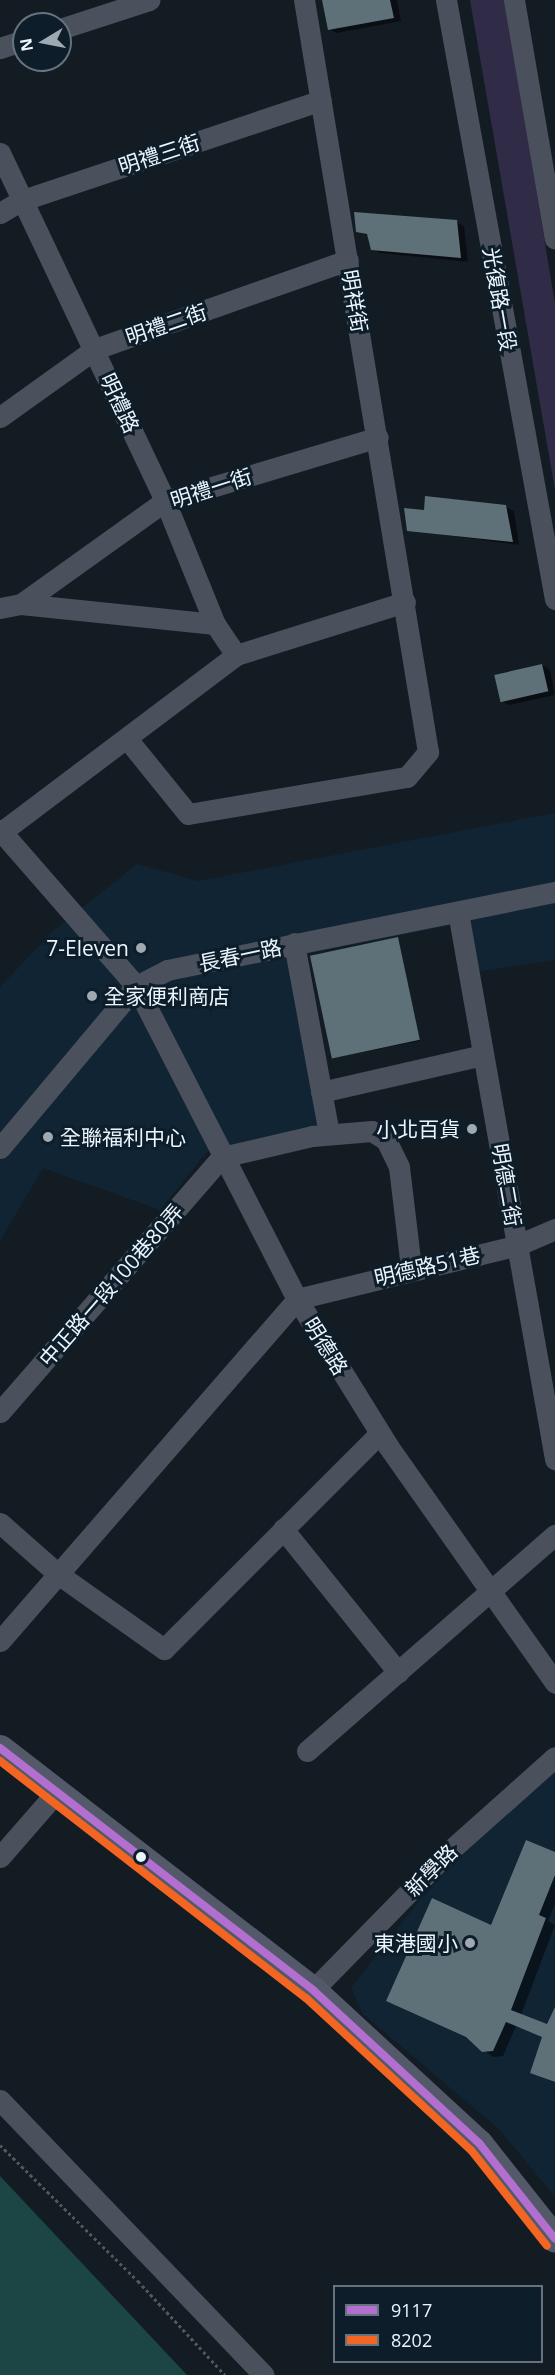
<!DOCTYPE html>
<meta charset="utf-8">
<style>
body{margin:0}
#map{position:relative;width:555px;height:2375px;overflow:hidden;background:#131c23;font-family:"Open Sans","Noto Sans TC",sans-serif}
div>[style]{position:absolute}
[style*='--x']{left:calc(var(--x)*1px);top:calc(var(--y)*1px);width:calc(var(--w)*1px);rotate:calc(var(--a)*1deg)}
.built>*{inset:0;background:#102433}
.green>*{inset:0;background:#302c47}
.water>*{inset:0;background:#1c4646}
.shadow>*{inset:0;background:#0007}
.building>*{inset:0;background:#5e7078;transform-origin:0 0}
.path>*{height:3px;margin-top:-1.5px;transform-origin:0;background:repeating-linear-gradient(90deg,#535860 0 3px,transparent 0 6px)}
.minor>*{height:21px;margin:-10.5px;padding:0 10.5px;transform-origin:10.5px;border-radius:10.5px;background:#4a505c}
.major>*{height:27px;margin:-13.5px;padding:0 13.5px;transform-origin:13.5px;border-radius:13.5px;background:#535969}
.bus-1>*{height:8px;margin:-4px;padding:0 4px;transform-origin:4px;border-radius:4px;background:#b36fd0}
.bus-2>*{height:8px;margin:-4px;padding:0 4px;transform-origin:4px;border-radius:4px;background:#f26522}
.dots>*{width:16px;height:16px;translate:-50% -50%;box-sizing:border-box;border:3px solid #0d1d29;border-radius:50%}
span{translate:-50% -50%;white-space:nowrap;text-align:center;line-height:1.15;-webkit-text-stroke:6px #0d1d29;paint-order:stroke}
.street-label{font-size:21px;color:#ebf5fe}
.poi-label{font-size:21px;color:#ebf5fe}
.right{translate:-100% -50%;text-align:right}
.left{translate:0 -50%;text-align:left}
.legend{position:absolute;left:333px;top:2285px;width:210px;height:78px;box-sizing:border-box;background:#0d1d29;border:2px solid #66737e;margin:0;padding:8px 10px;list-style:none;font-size:18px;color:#ebf5fe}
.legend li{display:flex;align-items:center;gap:12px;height:30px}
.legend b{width:30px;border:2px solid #66737e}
.north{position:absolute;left:12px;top:12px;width:60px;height:60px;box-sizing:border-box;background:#0d1d29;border:2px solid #66737e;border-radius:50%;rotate:260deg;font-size:16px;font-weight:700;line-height:24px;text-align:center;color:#ebf5fe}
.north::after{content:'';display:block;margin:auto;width:21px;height:27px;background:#9fa9b1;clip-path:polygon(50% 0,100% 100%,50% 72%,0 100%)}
</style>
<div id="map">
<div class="built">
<i style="clip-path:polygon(555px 813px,555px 960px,462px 974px,453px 925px,306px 954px,321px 1127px,207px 1152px,160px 1210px,43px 1168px,0 1241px,0 987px,52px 932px,137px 864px,198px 881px)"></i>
<i style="clip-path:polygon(555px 1771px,555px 2197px,501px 2131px,363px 2014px,351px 1988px,421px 1898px,492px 1823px)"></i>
</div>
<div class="green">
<i style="clip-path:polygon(470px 0,505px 0,555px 304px,555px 490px)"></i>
</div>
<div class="water">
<i style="clip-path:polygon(0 2176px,187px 2375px,0 2375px)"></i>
</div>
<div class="shadow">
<i style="clip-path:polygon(324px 0,397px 0,401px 21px,337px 33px,329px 29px)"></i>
<i style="clip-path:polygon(456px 222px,464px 226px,468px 262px,380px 253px,372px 249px,369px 236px,358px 231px)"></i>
<i style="clip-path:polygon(506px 507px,514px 511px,519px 545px,408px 530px)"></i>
<i style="clip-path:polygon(542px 665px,550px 670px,555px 695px,509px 705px,501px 701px)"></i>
<i style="clip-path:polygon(398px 938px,420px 1041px,332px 1058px,330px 1057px)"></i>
<i style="clip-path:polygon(555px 1853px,555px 1904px,548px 1921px,555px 1925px,521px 2015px,555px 2028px,555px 2083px,532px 2072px,544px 2037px,516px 2026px,503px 2056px,493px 2057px,470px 2039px,397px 2006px,492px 1927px)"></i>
</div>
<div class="building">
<i style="clip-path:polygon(322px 0,390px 0,394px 18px,328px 30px)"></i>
<i style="clip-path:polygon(354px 212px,457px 220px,461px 258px,371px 250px,367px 234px,356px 232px)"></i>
<i style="clip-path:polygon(425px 496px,506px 505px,513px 542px,407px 531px,404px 508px,424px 510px)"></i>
<i style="left:542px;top:664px;width:28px;height:49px;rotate:77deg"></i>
<i style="left:398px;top:937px;width:105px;height:90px;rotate:78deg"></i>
<i style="clip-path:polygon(526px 1840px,555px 1852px,555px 1875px,539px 1915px,546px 1918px,511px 2010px,547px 2024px,555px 2007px,555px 2082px,530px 2073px,542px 2037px,506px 2022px,493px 2051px,482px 2052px,466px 2037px,386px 2001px,432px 1898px,491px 1925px)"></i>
</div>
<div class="path">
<i style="--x:0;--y:2145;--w:194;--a:44.6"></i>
<i style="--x:138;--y:2281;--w:128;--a:47.2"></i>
</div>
<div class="minor">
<i style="--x:446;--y:0;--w:609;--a:79.69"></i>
<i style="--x:514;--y:0;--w:242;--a:80.3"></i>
<i style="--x:60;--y:29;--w:94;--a:-18"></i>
<i style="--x:0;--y:48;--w:25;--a:-18"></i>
<i style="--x:0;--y:153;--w:385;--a:64.6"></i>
<i style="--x:165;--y:501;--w:133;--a:67.9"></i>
<i style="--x:215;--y:624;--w:37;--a:56"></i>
<i style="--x:0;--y:213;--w:23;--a:-31"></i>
<i style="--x:20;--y:201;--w:317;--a:-18.5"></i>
<i style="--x:0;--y:417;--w:117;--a:-35.6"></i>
<i style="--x:95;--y:349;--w:268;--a:-19.4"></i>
<i style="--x:21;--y:604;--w:195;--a:5.9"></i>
<i style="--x:0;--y:608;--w:21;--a:-11"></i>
<i style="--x:21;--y:604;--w:177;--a:-35.6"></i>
<i style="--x:165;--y:501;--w:222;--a:-16.7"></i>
<i style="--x:128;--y:740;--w:95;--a:51"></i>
<i style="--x:188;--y:814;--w:222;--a:-9.6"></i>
<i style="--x:407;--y:777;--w:33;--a:-50"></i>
<i style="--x:428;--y:752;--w:762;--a:-99.36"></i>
<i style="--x:0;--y:830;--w:207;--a:48.9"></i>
<i style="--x:136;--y:986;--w:352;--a:62.8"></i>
<i style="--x:297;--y:1299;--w:173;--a:58.2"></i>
<i style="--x:388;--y:1446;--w:290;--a:54.8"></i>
<i style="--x:0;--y:833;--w:296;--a:-37"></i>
<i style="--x:236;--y:655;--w:177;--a:-17.4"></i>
<i style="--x:458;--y:912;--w:556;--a:79.94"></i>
<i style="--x:294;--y:943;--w:194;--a:79.6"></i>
<i style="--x:321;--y:1092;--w:166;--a:-12.9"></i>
<i style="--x:0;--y:1148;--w:212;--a:-50"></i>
<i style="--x:136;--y:986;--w:35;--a:-27"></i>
<i style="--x:167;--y:970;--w:396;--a:-11.4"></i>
<i style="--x:0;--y:1412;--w:338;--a:-49"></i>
<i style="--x:222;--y:1157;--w:92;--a:-13.1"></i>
<i style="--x:312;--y:1136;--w:60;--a:-4.8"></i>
<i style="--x:372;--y:1131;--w:17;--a:33"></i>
<i style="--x:386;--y:1140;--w:30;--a:64"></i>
<i style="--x:399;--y:1167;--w:102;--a:83.2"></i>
<i style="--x:0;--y:1523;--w:77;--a:41.3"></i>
<i style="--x:58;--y:1574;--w:130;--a:35.3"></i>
<i style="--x:164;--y:1649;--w:305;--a:-45"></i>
<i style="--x:283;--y:1529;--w:184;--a:51.2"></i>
<i style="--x:0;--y:1641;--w:453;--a:-49"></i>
<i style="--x:297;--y:1299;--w:228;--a:-13.7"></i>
<i style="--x:518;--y:1245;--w:40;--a:-23.4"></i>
<i style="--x:307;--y:1751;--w:329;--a:-41.1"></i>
<i style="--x:0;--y:1857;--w:84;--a:-48.9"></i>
<i style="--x:313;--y:1990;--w:189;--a:-45.6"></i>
<i style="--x:445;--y:1855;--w:147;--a:-41.7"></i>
<i style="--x:0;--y:2100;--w:381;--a:46.2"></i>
</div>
<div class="major">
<i style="--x:0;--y:1748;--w:396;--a:37.7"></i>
<i style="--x:313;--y:1990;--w:226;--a:42.7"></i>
<i style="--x:479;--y:2143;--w:122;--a:51.6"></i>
</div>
<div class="bus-1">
<i style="--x:0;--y:1748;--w:396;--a:37.7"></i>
<i style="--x:313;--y:1990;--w:226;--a:42.7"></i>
<i style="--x:479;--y:2143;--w:122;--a:51.6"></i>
</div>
<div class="bus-2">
<i style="--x:0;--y:1761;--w:387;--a:37.8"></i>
<i style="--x:306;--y:1998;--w:224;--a:42.7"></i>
<i style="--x:471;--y:2150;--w:122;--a:51.6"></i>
</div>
<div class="dots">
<i style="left:141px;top:948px;background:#9fa9b1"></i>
<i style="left:92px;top:996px;background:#9fa9b1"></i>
<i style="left:472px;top:1129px;background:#9fa9b1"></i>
<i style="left:48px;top:1137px;background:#9fa9b1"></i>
<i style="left:141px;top:1857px;background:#ebf5fe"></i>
<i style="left:470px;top:1943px;background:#9fa9b1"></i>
</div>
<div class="street-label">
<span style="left:159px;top:154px;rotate:-18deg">明禮三街</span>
<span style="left:500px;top:299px;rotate:80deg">光復路一段</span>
<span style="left:355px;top:301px;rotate:80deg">明祥街</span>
<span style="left:166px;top:324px;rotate:-19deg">明禮二街</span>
<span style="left:120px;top:403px;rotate:65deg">明禮路</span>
<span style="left:211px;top:488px;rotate:-18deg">明禮一街</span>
<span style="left:240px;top:955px;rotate:-12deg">長春一路</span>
<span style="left:507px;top:1185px;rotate:80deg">明德二街</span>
<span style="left:427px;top:1266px;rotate:-13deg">明德路51巷</span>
<span style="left:111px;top:1285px;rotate:-49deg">中正路一段100巷80弄</span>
<span style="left:326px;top:1346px;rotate:58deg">明德路</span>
<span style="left:431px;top:1870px;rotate:-45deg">新學路</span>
</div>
<div class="poi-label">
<span class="right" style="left:129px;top:948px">7-Eleven</span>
<span class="left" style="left:104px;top:996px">全家便利商店</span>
<span class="right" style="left:460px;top:1129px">小北百貨</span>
<span class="left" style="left:60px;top:1137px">全聯福利中心</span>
<span class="right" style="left:458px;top:1943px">東港國小</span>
</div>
<ul class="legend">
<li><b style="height:8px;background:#b36fd0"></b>9117</li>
<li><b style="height:8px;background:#f26522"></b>8202</li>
</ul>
<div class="north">N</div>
</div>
